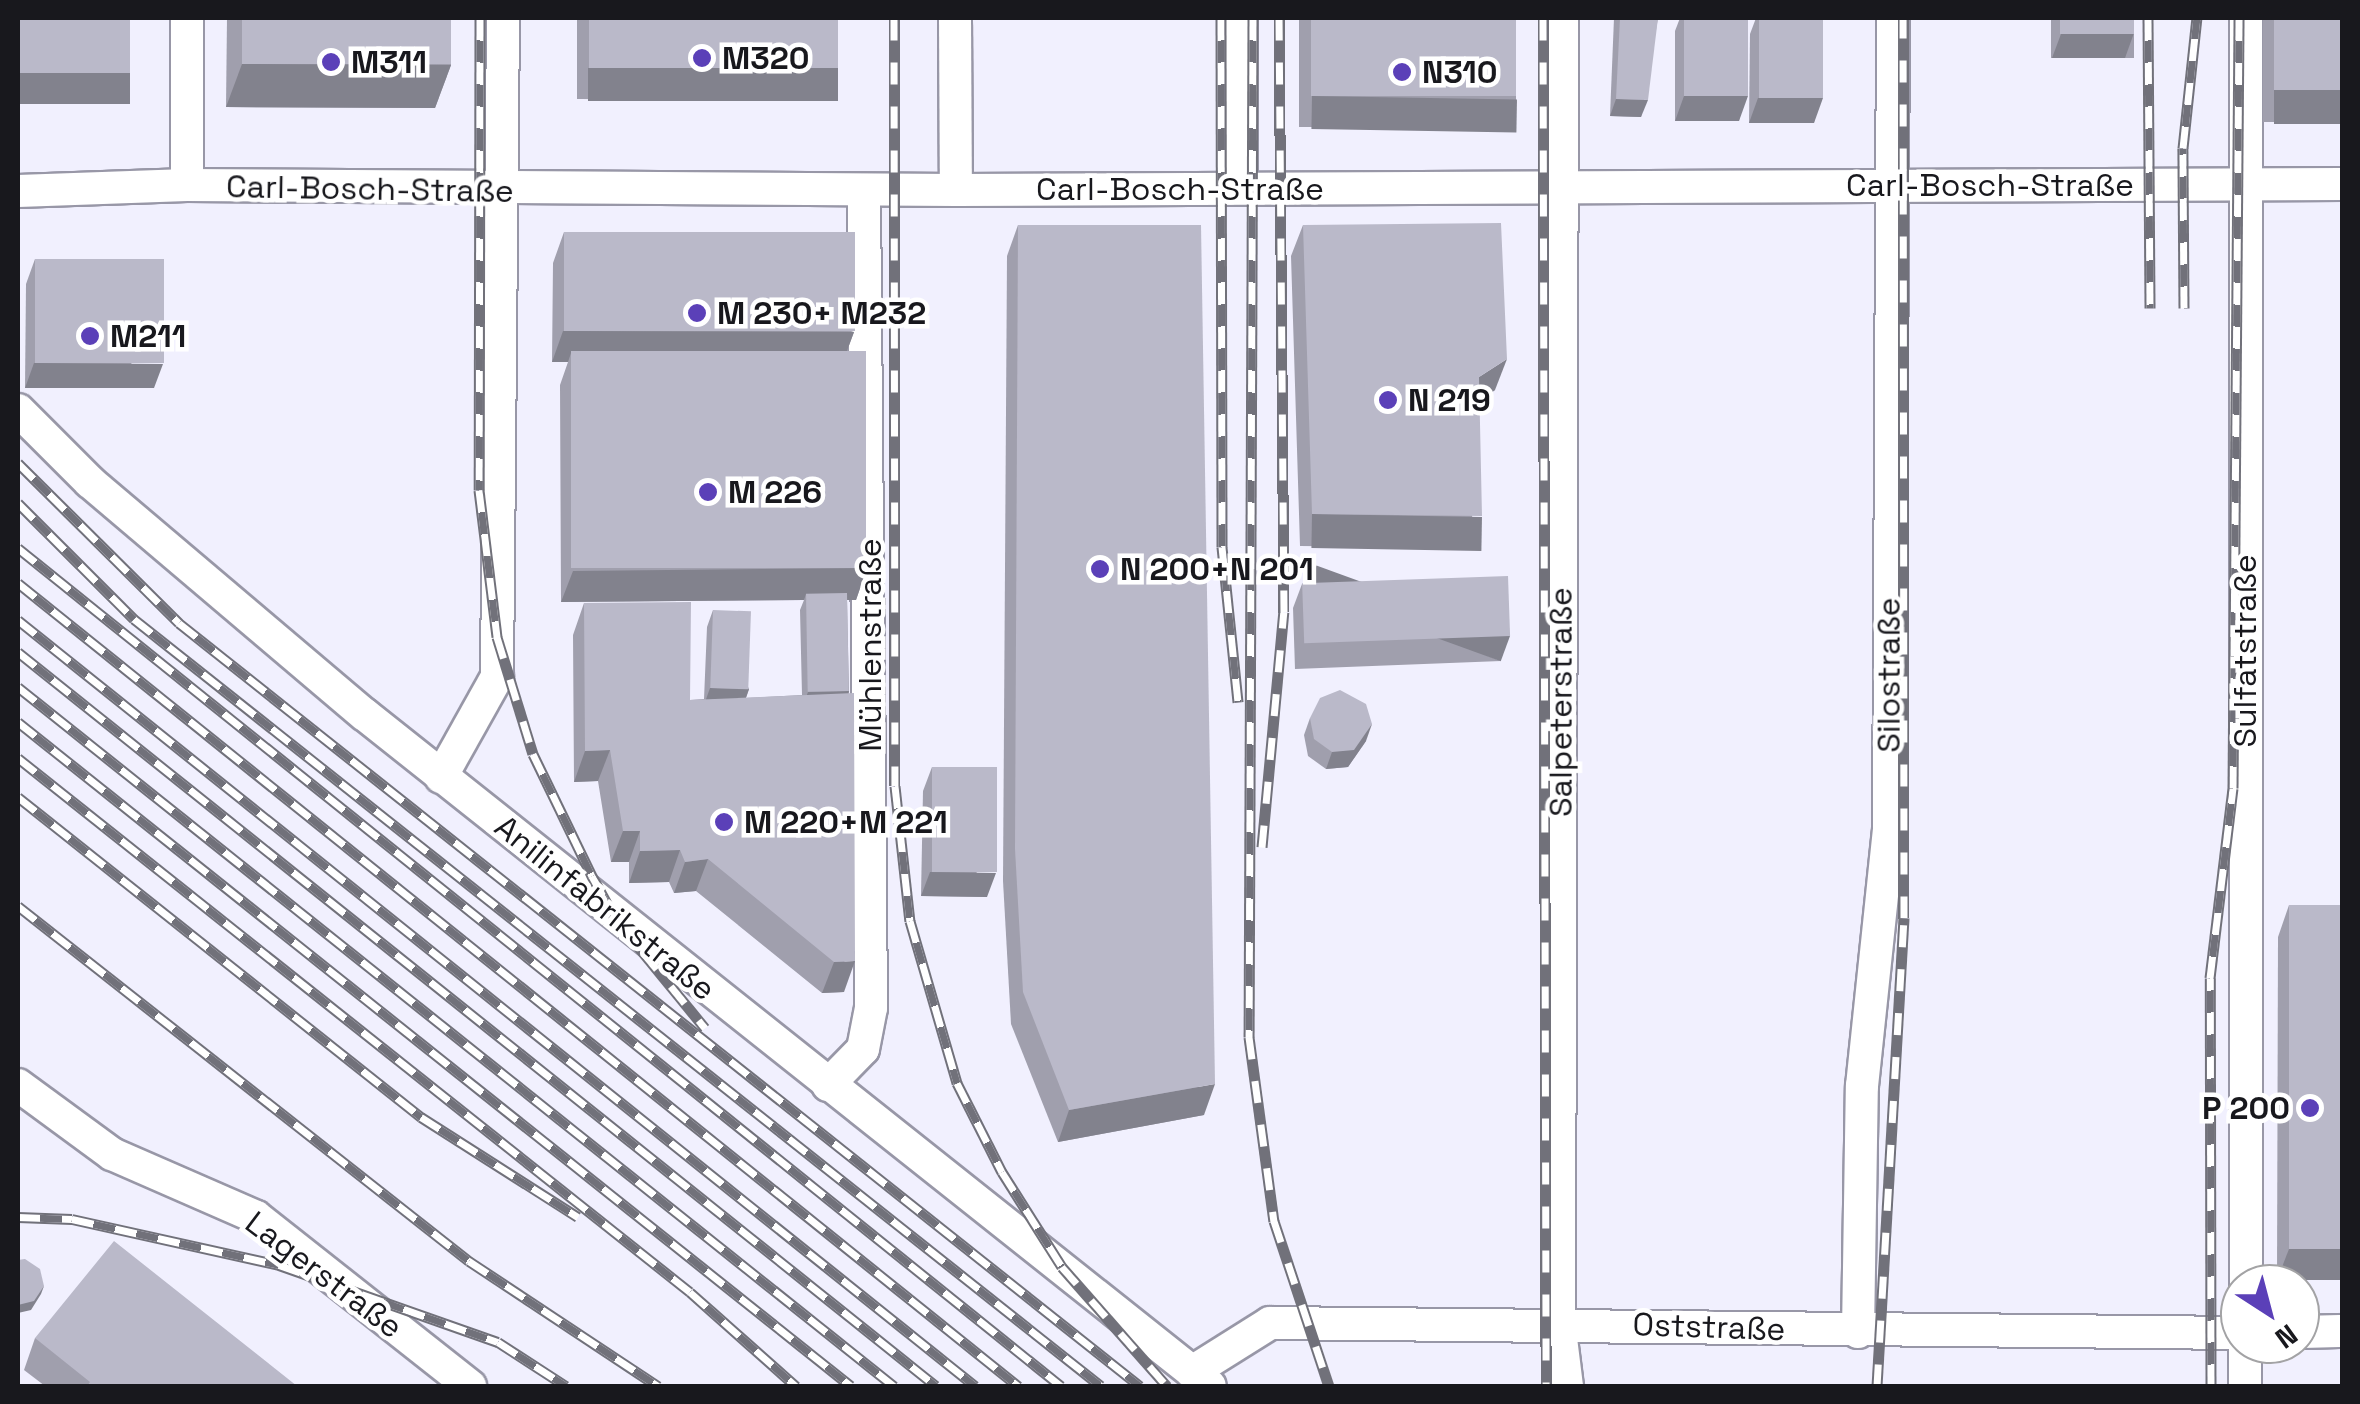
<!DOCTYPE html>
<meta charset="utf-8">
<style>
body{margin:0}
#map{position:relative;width:2360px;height:1404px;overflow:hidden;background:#f1f0fe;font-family:"Space Grotesk",sans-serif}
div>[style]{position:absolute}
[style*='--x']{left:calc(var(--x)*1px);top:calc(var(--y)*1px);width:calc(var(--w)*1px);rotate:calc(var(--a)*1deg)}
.roads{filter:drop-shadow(2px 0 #9897a7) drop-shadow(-2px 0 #9897a7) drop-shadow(0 2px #9897a7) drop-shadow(0 -2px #9897a7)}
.street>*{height:32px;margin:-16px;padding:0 16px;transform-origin:16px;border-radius:16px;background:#fff}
.rail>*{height:11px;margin-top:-5.5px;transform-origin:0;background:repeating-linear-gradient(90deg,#fff 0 22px,#71717a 0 44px);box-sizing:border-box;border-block:2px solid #71717a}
.wall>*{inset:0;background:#a09fad;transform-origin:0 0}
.shaded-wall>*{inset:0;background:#82828d;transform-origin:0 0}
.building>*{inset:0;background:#bab9c9;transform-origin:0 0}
.dots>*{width:28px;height:28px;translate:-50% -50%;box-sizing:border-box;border:5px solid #fff;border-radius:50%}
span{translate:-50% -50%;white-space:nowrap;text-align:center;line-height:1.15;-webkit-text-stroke:9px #fff;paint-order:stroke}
.poi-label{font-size:32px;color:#18181d;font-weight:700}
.left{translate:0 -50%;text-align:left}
.right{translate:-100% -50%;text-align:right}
.street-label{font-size:32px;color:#18181d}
.frame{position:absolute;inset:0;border:20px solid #18181d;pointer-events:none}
.north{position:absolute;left:2220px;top:1264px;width:100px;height:100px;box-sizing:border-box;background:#fff;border:2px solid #a3a3a5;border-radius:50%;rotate:144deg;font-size:28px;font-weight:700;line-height:40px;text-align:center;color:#18181d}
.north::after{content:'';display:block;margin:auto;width:35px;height:45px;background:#5b40b8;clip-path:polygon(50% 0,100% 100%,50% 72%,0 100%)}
</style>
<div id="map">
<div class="roads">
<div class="street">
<i style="--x:955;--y:18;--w:172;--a:89.7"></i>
<i style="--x:1241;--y:18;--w:170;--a:90"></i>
<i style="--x:1562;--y:18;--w:1305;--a:90.13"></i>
<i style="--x:1559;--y:1323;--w:64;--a:82.8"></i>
<i style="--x:2246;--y:18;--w:1266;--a:90"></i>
<i style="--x:187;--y:185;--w:167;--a:-90"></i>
<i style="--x:18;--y:191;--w:169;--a:-2"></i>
<i style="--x:187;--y:185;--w:769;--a:0.37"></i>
<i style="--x:956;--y:190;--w:1386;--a:-0.25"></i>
<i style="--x:18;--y:410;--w:102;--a:45"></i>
<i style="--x:90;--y:482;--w:359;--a:40.3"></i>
<i style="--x:364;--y:714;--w:1080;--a:38.46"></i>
<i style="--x:441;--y:777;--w:115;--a:-60.8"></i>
<i style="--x:497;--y:677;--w:659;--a:-89.48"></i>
<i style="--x:18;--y:1085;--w:117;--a:36.3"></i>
<i style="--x:112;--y:1154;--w:157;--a:23.6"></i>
<i style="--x:256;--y:1217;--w:273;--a:38.3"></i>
<i style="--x:828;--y:1085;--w:50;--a:-45.8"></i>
<i style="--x:863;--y:1049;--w:42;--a:-79"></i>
<i style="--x:871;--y:1008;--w:818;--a:-90.49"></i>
<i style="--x:1858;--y:1332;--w:246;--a:-89.1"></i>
<i style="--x:1862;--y:1086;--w:256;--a:-84"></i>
<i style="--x:1889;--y:831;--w:813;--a:-89.72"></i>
<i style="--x:2300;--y:1332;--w:42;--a:-1.4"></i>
<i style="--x:1192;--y:1372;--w:92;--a:-32.1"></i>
<i style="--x:1270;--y:1323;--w:970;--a:0.59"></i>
<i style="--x:2245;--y:1386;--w:42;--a:-90"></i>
</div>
</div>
<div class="rail">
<i style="--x:480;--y:18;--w:472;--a:90.1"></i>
<i style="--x:479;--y:490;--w:148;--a:83"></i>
<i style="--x:497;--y:637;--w:122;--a:72.9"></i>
<i style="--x:533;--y:754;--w:136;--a:64.2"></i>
<i style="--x:592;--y:876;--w:48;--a:61.3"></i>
<i style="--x:615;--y:918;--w:142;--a:50.7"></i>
<i style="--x:894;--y:18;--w:768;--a:89.93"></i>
<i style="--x:895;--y:786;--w:136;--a:83.7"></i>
<i style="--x:910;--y:921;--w:169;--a:73.8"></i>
<i style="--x:957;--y:1083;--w:100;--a:63.2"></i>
<i style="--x:1002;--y:1172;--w:112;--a:57.7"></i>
<i style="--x:1062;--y:1267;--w:159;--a:48.6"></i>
<i style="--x:1221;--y:18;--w:529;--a:89.89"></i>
<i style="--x:1222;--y:547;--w:156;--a:84.1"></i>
<i style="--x:1253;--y:18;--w:1019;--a:90.22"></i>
<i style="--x:1249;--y:1037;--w:186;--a:82.3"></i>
<i style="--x:1274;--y:1221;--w:174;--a:71.6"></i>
<i style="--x:1543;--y:18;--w:1368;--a:89.87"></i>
<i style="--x:2148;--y:18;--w:290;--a:89.6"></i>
<i style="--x:2184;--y:308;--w:160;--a:-90.4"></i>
<i style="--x:2183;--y:148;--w:131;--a:-83.9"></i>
<i style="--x:18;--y:463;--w:227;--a:44.8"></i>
<i style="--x:179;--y:623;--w:1227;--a:38.45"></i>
<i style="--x:18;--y:503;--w:164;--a:45"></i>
<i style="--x:134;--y:619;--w:1234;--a:38.42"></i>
<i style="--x:18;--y:548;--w:1338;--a:38.78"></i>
<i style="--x:18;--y:583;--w:1283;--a:38.76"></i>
<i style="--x:18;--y:620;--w:1226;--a:38.67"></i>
<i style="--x:18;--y:652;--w:1175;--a:38.64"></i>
<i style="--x:18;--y:687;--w:1121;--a:38.59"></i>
<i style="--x:18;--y:722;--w:1065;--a:38.56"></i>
<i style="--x:18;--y:758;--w:858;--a:38.47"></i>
<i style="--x:690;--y:1292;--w:142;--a:41.6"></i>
<i style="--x:18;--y:797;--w:515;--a:38.45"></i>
<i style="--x:421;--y:1117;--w:186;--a:32.5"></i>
<i style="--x:1262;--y:847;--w:236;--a:-84.7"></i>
<i style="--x:1284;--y:612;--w:594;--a:-90.48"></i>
<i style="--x:18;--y:906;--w:574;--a:38.21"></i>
<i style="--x:469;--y:1261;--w:227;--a:33.5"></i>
<i style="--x:18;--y:1217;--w:54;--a:2.1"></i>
<i style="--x:72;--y:1219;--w:212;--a:12.5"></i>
<i style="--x:279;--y:1265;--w:232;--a:19.4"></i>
<i style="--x:498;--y:1342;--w:81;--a:32.9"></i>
<i style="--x:1877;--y:1386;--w:469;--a:-86.7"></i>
<i style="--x:1904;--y:918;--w:900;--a:-90.06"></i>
<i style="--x:2211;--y:1386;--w:408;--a:-90.1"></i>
<i style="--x:2210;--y:978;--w:191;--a:-83.1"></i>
<i style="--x:2233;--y:788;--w:770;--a:-89.55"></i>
</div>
<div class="wall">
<i style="clip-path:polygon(227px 18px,451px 18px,451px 65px,435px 108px,226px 107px)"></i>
<i style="clip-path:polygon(577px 18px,838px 18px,838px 69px,826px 100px,577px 99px)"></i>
<i style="left:1299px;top:18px;width:217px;height:109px"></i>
<i style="clip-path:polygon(1614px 18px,1658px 18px,1641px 117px,1610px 116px)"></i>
<i style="clip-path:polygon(1680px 18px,1748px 18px,1739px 121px,1675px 121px,1675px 31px)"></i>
<i style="clip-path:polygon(1756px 18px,1823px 18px,1814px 123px,1749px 123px,1750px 34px)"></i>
<i style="left:2051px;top:18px;width:83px;height:40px"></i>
<i style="left:2263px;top:18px;width:79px;height:104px"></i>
<i style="clip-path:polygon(1018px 225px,1204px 1115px,1058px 1142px,1011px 1024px,1003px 881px,1007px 256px)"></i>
<i style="clip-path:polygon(1303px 225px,1495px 390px,1480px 401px,1470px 548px,1300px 546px,1291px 256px)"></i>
<i style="clip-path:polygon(564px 232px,854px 332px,847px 351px,867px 568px,856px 600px,847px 600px,849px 691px,844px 992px,822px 993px,696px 891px,674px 893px,669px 882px,629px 883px,629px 862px,611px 862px,598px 781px,574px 782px,573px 635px,584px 603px,690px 700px,704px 699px,707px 627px,713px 610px,749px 689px,746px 698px,802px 695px,800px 610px,804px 600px,561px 602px,560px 385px,568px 362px,552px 362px,553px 263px)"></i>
<i style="clip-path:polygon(35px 259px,154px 388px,25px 388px,26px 284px)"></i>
<i style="clip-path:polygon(1302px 584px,1501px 661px,1295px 669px,1293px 608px)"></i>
<i style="clip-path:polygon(1310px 718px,1366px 741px,1348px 767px,1326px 769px,1308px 756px,1304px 735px)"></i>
<i style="clip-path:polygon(932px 767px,987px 897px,921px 896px,923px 791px)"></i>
<i style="clip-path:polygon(2289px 905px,2342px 1280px,2277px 1280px,2278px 937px)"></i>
<i style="clip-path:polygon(35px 1338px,297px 1386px,45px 1386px,24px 1370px)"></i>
</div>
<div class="shaded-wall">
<i style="clip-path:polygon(2134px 33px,2125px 58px,2052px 58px,2061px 34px)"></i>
<i style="clip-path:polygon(242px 64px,451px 65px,435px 108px,226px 107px)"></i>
<i style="left:588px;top:68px;width:250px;height:33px"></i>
<i style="left:18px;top:73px;width:112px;height:31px"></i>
<i style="left:2274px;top:90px;width:68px;height:34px"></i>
<i style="left:1312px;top:96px;width:205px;height:33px;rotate:1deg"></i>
<i style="clip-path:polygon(1684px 96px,1748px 96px,1739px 121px,1675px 121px)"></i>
<i style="clip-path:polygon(1758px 98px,1823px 98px,1814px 123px,1749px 123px)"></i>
<i style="clip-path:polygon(1616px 99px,1648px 100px,1641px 117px,1610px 116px)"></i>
<i style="clip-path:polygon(563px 331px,854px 332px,842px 364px,571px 353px,568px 362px,552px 362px)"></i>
<i style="clip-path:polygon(1507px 359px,1495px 390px,1468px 409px,1479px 377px)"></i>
<i style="clip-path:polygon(34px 363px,163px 364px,154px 388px,25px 388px)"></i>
<i style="left:1312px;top:514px;width:170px;height:34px;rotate:1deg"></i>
<i style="clip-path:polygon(867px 568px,856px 600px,806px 600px,806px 594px,804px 600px,561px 602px,573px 571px)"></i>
<i style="left:1510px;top:636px;width:27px;height:206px;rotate:110deg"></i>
<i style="clip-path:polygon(710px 688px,749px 689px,743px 706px,704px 705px)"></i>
<i style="clip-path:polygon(849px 691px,843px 708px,802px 708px,808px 692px)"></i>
<i style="clip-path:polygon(1372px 724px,1366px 741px,1348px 767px,1326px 769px,1332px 752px)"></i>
<i style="clip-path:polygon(610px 750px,598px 781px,574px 782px,585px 751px)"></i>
<i style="clip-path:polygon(623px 831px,640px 831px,629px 862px,611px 862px)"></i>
<i style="clip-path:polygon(680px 850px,669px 882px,629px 883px,640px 851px)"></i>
<i style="clip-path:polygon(708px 859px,696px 891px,674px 893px,685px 862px)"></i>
<i style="clip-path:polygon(930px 872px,996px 873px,987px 897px,921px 896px)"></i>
<i style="clip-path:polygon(855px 961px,844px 992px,822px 993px,834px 962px)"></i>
<i style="clip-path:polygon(1215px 1084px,1204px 1115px,1058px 1142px,1069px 1110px)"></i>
<i style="clip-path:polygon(2289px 1249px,2342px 1249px,2342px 1280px,2277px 1280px)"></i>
<i style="clip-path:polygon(44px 1286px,41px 1294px,31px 1310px,18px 1313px,18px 1305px)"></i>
</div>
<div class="building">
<i style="left:18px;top:18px;width:112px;height:55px"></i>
<i style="left:242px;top:18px;width:209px;height:46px"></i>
<i style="left:589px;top:18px;width:249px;height:50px"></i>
<i style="left:1311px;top:18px;width:205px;height:78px"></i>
<i style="clip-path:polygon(1620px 18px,1658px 18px,1648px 100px,1616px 99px)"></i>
<i style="left:1684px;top:18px;width:64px;height:78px"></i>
<i style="left:1759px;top:18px;width:64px;height:80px"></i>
<i style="left:2060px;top:18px;width:74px;height:16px"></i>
<i style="left:2274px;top:18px;width:68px;height:72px"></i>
<i style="clip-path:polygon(1501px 223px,1507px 359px,1479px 377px,1482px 516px,1312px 514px,1303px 225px)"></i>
<i style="clip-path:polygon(1018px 225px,1201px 225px,1215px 1084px,1069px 1110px,1023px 992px,1015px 849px)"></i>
<i style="left:564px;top:232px;width:291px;height:99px"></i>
<i style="left:35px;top:259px;width:129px;height:104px"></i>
<i style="left:866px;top:351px;width:217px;height:295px;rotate:90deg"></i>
<i style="left:1508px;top:576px;width:60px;height:206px;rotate:88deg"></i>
<i style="left:847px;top:593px;width:98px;height:41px;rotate:89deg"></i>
<i style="clip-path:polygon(691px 602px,690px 700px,854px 693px,855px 961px,834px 962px,708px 859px,685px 862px,680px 850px,640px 851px,640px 831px,623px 831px,610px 750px,585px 751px,584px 603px)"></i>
<i style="left:713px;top:610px;width:38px;height:78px;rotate:2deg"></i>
<i style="clip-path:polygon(1340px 690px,1366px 704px,1372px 724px,1354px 750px,1332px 752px,1314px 739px,1310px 718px,1320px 698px)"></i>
<i style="left:932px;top:767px;width:65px;height:105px"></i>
<i style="left:2289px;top:905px;width:53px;height:344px"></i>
<i style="clip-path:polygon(114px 1241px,297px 1386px,87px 1386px,90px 1382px,35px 1338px)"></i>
<i style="clip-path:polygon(25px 1259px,40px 1269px,44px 1286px,34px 1301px,18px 1305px,18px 1260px)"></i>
</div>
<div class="dots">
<i style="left:702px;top:58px;background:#5b40b8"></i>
<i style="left:331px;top:62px;background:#5b40b8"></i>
<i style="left:1402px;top:72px;background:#5b40b8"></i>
<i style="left:697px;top:313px;background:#5b40b8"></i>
<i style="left:90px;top:336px;background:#5b40b8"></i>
<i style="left:1388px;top:400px;background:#5b40b8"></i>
<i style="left:708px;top:492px;background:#5b40b8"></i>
<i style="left:1100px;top:569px;background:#5b40b8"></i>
<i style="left:724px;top:822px;background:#5b40b8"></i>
<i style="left:2310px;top:1108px;background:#5b40b8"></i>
</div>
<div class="poi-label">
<span class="left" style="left:722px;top:58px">M320</span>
<span class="left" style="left:351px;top:62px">M311</span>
<span class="left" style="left:1422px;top:72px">N310</span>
<span class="left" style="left:717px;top:313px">M 230+ M232</span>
<span class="left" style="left:110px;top:336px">M211</span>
<span class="left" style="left:1408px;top:400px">N 219</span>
<span class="left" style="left:728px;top:492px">M 226</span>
<span class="left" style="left:1120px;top:569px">N 200+N 201</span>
<span class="left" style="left:744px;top:822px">M 220+M 221</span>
<span class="right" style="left:2290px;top:1108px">P 200</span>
</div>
<div class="street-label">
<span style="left:1990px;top:185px">Carl-Bosch-Straße</span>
<span style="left:370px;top:189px;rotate:1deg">Carl-Bosch-Straße</span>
<span style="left:1180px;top:189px">Carl-Bosch-Straße</span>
<span style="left:870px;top:645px;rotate:-90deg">Mühlenstraße</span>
<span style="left:2245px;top:651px;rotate:-90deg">Sulfatstraße</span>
<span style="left:1889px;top:675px;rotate:-90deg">Silostraße</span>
<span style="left:1561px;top:702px;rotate:-90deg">Salpeterstraße</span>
<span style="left:605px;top:908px;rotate:39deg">Anilinfabrikstraße</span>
<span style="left:324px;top:1275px;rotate:37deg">Lagerstraße</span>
<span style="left:1709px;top:1327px;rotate:2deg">Oststraße</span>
</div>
<div class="frame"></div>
<div class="north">N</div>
</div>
